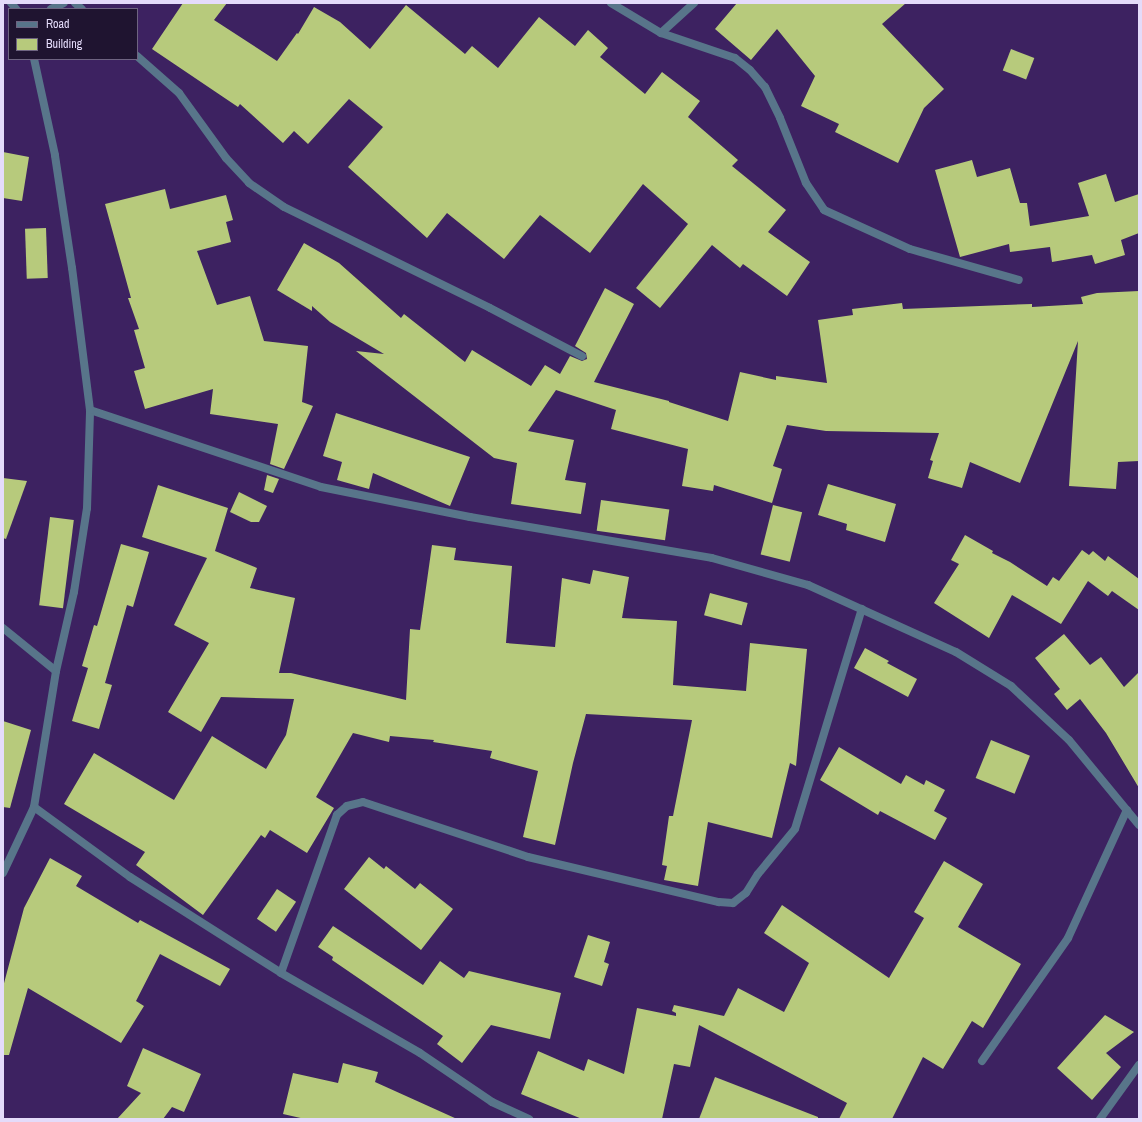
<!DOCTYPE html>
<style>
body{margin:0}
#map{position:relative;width:1142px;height:1122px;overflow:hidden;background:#3d2261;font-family:"Archivo Narrow",sans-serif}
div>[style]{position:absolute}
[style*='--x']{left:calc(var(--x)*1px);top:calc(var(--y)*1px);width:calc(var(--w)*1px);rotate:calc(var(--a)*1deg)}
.building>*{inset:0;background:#b7ca7c;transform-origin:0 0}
.street>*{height:8px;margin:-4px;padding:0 4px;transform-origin:4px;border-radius:4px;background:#58758a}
span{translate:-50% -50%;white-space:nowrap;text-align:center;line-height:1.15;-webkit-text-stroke:4px #1f1430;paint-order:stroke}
.frame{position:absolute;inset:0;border:4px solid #e4dbfa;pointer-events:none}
.legend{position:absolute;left:8px;top:8px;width:130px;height:52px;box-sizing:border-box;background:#1f1430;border:1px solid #6e6481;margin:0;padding:5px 7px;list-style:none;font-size:12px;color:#e4dbfa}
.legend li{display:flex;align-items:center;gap:8px;height:20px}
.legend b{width:20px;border:1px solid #6e6481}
</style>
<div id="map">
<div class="building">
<i style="clip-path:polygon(183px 3px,227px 3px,214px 20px,277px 61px,297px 33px,298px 34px,314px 7px,340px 22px,370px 49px,406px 5px,465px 54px,472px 46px,498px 68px,539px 17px,575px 46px,588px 30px,608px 48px,600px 57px,645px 94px,662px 72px,700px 101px,688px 117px,738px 160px,732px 166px,786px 210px,768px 232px,810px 262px,787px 296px,743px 264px,740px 268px,712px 245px,660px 308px,636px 288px,688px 224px,643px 184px,590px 253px,540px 215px,504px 259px,447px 213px,427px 238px,348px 167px,383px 127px,349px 99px,308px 144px,294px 131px,283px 143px,240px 104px,238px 107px,152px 49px)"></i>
<i style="clip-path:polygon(737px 3px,906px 3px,882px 24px,944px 89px,924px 108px,898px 163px,835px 132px,839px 124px,801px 106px,815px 76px,777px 29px,751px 60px,715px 29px)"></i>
<i style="left:1011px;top:49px;width:25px;height:23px;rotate:21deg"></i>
<i style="clip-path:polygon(3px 152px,29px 157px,22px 201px,3px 198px)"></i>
<i style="clip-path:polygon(972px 160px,977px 177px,1010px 168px,1020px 203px,1027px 203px,1030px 226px,1089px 216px,1078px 183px,1106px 174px,1115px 202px,1139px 194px,1139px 233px,1121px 240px,1125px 255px,1095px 264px,1092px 255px,1052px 262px,1050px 247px,1010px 252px,1009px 244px,960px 257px,935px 170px)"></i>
<i style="clip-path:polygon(165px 189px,170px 209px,226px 195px,233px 220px,226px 222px,231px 242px,197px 251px,217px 305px,250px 296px,264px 341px,308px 346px,302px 402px,313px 406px,284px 469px,270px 464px,278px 424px,210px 414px,213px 389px,145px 409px,134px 371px,145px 368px,134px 330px,139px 329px,128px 298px,131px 298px,105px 204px)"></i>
<i style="left:46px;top:228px;width:50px;height:21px;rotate:88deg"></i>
<i style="clip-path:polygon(304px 243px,339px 263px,401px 318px,404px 314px,465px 362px,472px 350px,531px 386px,545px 365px,560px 374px,570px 356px,582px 361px,587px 359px,586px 353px,575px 346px,605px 288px,634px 304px,594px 382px,669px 401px,669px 402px,728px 421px,740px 372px,776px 380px,776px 376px,827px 383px,818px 320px,853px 315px,852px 309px,902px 303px,903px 309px,1032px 304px,1032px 307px,1083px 304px,1081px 297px,1097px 293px,1139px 291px,1139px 461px,1118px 462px,1116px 489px,1069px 486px,1078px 341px,1020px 483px,970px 462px,962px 488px,928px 478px,933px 461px,930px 460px,939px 433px,826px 431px,787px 425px,773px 466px,782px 469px,772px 503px,714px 485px,713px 491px,682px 486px,688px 449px,611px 429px,616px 410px,556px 390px,528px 431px,574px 440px,565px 480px,586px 483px,581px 514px,511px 504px,517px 463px,494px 458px,356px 351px,384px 354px,330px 322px,312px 306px,312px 311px,277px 290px)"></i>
<i style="clip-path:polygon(336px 413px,470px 457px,450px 506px,373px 473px,369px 489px,337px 480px,342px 462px,323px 456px)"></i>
<i style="clip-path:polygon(267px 475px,279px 479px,273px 493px,264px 490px)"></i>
<i style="clip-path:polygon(3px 478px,27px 481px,6px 539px,3px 538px)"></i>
<i style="clip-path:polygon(828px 484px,896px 504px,885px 542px,846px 530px,847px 524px,818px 515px)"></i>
<i style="clip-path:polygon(158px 485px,228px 508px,215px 551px,257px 568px,250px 588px,295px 598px,279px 673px,291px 673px,406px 700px,410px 629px,420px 630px,432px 545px,456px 548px,454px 560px,512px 566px,506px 643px,555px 647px,562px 578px,590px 584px,593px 570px,629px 577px,622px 618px,677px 621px,673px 685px,746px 691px,750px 643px,807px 649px,796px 766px,790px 763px,772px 838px,708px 822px,698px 886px,664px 880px,667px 866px,662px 865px,669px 816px,673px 816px,692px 720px,586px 714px,573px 763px,555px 845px,523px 837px,538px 771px,490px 758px,492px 751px,433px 742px,434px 740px,390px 736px,389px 742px,353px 733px,316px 797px,334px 808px,307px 853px,270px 830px,265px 838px,261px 835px,203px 915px,136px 865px,145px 852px,64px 804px,94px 753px,174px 800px,212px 736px,266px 769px,286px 735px,294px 699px,221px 697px,201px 732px,168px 712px,209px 643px,174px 625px,207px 558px,142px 537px)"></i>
<i style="clip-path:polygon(239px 492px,267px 506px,259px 522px,251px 522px,230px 512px)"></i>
<i style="left:601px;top:500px;width:69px;height:31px;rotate:8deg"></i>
<i style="left:773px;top:505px;width:30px;height:51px;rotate:14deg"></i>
<i style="left:50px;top:517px;width:24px;height:89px;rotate:7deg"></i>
<i style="clip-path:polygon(965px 535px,993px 551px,992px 553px,1010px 562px,1047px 586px,1053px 577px,1059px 581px,1082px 550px,1089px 555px,1093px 551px,1105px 561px,1108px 556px,1139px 579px,1139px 610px,1112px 591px,1108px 596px,1088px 581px,1061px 624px,1012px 595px,989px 638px,934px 603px,959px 564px,951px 560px)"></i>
<i style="clip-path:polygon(121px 544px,149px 552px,133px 607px,127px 605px,105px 683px,112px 685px,99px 729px,72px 721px,88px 668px,82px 666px,94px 625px,97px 626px)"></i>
<i style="left:710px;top:593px;width:39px;height:23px;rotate:15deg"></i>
<i style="clip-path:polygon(1064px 634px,1090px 665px,1101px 657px,1124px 687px,1139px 672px,1139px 788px,1106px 733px,1080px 699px,1067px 710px,1054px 694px,1060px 689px,1035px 658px)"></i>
<i style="clip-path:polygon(865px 648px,889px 661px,887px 663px,917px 679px,908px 697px,854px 668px)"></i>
<i style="clip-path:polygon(3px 721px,31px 730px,10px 808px,3px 807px)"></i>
<i style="left:991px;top:740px;width:42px;height:41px;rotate:22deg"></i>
<i style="clip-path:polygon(839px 747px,901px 784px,906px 775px,924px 785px,926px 780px,945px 790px,934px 811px,947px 818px,935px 840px,880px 811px,878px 815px,820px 780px)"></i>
<i style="clip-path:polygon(369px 857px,384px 869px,386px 866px,415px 889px,420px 883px,453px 909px,421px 950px,344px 889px)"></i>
<i style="clip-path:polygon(50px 858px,82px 876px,76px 886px,138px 923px,140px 920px,230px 969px,220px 986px,160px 954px,136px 1001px,144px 1006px,121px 1043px,28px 988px,9px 1055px,3px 1055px,3px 987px,24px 908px)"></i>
<i style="clip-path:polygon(944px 861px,983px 884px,958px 927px,1021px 964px,983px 1028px,972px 1021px,943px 1069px,923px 1057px,892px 1119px,839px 1119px,847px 1103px,699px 1025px,690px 1067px,674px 1064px,662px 1119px,582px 1119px,521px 1094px,538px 1051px,584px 1071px,588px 1059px,624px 1074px,637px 1008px,676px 1016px,676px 1013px,672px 1011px,674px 1005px,724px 1016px,738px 988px,784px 1012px,809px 963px,764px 933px,782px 905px,889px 978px,924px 918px,914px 912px)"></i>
<i style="left:277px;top:889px;width:23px;height:36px;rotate:34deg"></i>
<i style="clip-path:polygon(333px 926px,423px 985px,440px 961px,464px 978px,469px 971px,561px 993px,550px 1039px,491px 1025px,462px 1063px,437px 1044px,443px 1036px,332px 960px,333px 957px,318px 947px)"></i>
<i style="clip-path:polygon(588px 935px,610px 942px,604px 962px,609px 964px,602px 986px,574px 977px)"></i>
<i style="clip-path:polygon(1105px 1015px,1134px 1032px,1106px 1053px,1121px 1067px,1092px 1100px,1057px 1068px)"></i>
<i style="clip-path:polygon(143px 1048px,201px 1074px,184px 1112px,172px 1107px,163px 1119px,117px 1119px,141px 1093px,127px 1086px)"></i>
<i style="clip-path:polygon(343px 1063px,378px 1072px,375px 1082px,457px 1119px,305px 1119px,283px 1114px,293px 1073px,338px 1083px)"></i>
<i style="clip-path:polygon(715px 1077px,818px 1117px,818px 1119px,699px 1119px)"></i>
</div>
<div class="street">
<i style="--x:11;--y:3;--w:8;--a:50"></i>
<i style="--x:75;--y:3;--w:9;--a:41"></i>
<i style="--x:611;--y:3;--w:58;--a:31"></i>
<i style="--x:661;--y:33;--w:78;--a:18.7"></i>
<i style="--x:735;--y:58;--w:19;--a:39"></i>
<i style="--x:750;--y:70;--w:23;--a:49"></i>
<i style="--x:765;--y:87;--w:34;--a:64"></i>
<i style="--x:780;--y:118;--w:70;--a:68.2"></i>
<i style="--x:806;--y:183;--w:32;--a:56"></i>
<i style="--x:824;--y:210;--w:94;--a:24.4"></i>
<i style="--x:910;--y:249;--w:113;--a:15.9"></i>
<i style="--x:51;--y:9;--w:14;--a:-25"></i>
<i style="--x:661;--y:33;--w:45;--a:-42.3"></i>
<i style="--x:137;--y:56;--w:56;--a:41.4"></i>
<i style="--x:179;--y:93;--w:80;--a:54.1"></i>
<i style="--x:226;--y:158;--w:34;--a:47"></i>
<i style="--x:249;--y:183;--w:42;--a:34.4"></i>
<i style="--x:284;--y:207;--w:229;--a:26.1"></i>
<i style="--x:490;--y:308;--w:104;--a:27.6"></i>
<i style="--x:90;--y:410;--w:243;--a:18.4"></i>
<i style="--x:321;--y:487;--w:152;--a:11.4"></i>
<i style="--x:470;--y:517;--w:245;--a:9.6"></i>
<i style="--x:712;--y:558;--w:100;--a:15.7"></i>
<i style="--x:808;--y:585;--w:162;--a:24.4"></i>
<i style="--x:956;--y:652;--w:65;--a:31.7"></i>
<i style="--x:1011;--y:686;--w:79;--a:43"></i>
<i style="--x:1069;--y:740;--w:110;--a:50.5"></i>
<i style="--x:3;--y:628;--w:68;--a:39.1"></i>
<i style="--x:34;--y:807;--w:119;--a:36.1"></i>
<i style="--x:130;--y:877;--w:179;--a:32.4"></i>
<i style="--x:281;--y:973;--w:160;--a:29.9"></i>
<i style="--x:420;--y:1053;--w:87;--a:34.2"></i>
<i style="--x:492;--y:1102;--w:41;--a:24.7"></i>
<i style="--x:3;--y:873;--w:73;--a:-64.8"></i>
<i style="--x:34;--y:807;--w:138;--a:-80.8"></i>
<i style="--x:56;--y:671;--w:81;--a:-77.2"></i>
<i style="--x:74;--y:592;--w:85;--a:-81.2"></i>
<i style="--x:87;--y:508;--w:98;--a:-88.2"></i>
<i style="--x:90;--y:410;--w:143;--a:-97.2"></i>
<i style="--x:72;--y:268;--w:114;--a:-98.6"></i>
<i style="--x:55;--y:155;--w:98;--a:-102.3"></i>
<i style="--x:281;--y:973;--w:168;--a:-70.5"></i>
<i style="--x:337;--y:815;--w:13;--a:-42"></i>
<i style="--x:347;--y:806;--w:16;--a:-14"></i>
<i style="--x:363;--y:802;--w:174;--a:18.4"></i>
<i style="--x:528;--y:857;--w:196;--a:13.3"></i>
<i style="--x:719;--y:902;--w:14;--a:4"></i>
<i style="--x:733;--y:903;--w:16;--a:-38"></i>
<i style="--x:746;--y:893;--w:22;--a:-58"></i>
<i style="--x:758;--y:874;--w:58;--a:-50.6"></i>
<i style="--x:795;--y:829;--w:230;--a:-73.1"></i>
<i style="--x:982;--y:1061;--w:150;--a:-55"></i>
<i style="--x:1068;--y:938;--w:141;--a:-65.3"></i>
<i style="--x:1100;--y:1119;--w:67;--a:-54.2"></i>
</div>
<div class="frame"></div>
<ul class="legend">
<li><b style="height:5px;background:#58758a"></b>Road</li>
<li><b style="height:11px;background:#b7ca7c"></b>Building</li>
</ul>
</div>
